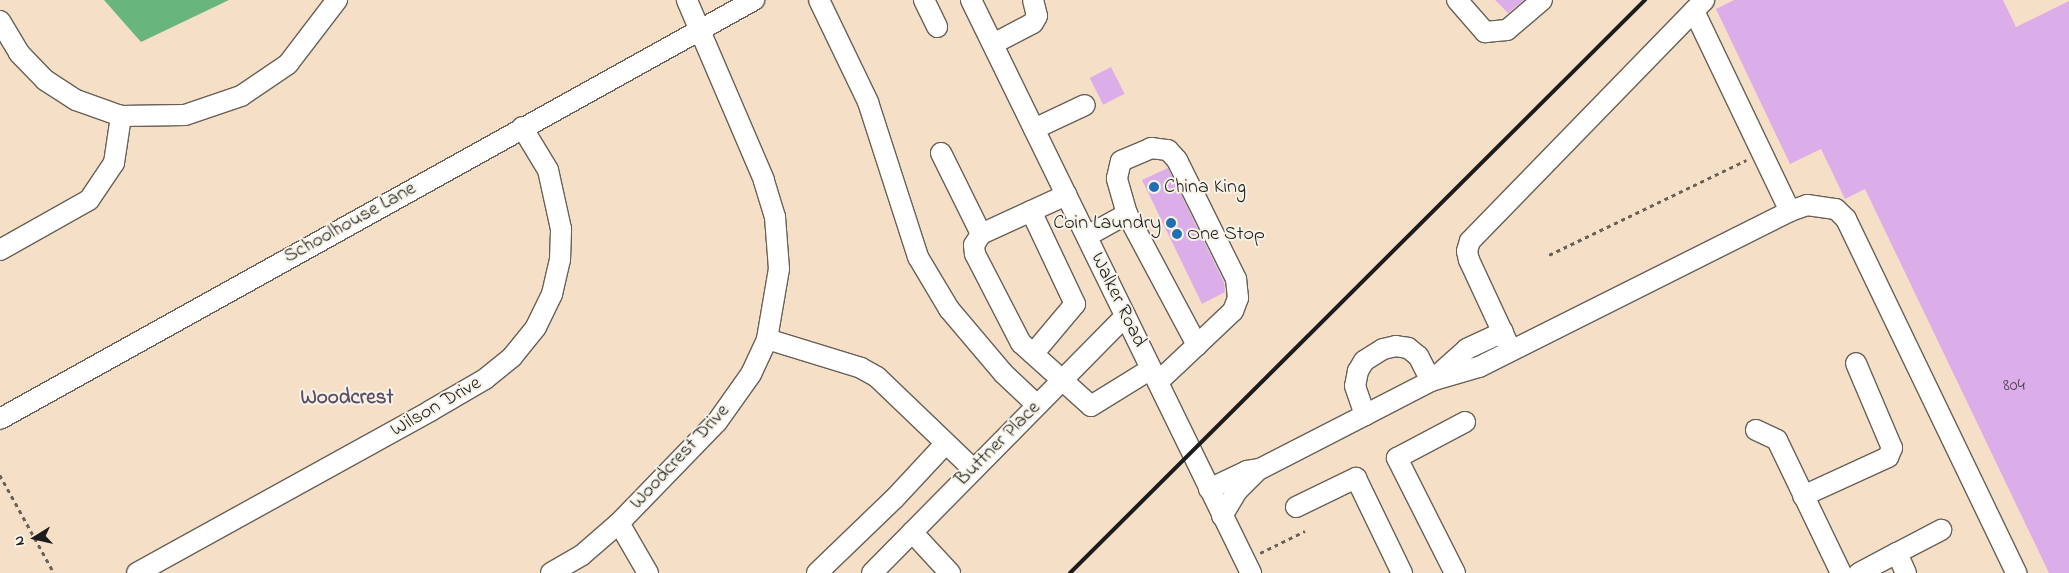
<!DOCTYPE html>
<style>
body{margin:0}
#map{position:relative;width:2069px;height:573px;overflow:hidden;background:#f5e0c7;font-family:"Indie Flower",sans-serif}
div>[style]{position:absolute}
[style*='--x']{left:calc(var(--x)*1px);top:calc(var(--y)*1px);width:calc(var(--w)*1px);rotate:calc(var(--a)*1deg)}
.forest>*{inset:0;background:#68b57e}
.building>*{inset:0;background:#dcaee9;transform-origin:0 0}
.path>*{height:2.5px;margin-top:-1.25px;transform-origin:0;background:repeating-linear-gradient(90deg,#686158 0 4px,transparent 0 8px)}
.roads{filter:drop-shadow(1px 0 #686158) drop-shadow(-1px 0 #686158) drop-shadow(0 1px #686158) drop-shadow(0 -1px #686158)}
.minor>*{height:20px;margin:-10px;padding:0 10px;transform-origin:10px;border-radius:10px;background:#fff}
.rail>*{height:4px;margin:-2px;padding:0 2px;transform-origin:2px;border-radius:2px;background:#1c1c1c}
.dots>*{width:14px;height:14px;translate:-50% -50%;box-sizing:border-box;border:2px solid #f7f3e8;border-radius:50%}
span{translate:-50% -50%;white-space:nowrap;text-align:center;line-height:1.15;-webkit-text-stroke:4px #f7f3e8;paint-order:stroke}
.number-label{font-size:18px;color:#4c404f}
.number-label span{-webkit-text-stroke-width:0}
.poi-label{font-size:20px;color:#1c1c1c}
.left{translate:0 -50%;text-align:left}
.right{translate:-100% -50%;text-align:right}
.street-label{font-size:20px;color:#1c1c1c}
.neighbourhood-label{font-size:21px;color:#5f4f64;font-weight:700}
.north{position:absolute;left:10px;top:513px;width:50px;height:50px;-webkit-text-stroke:4px #f7f3e8;paint-order:stroke;rotate:260deg;font-size:14px;font-weight:700;line-height:20px;text-align:center;color:#1c1c1c}
.north::after{content:'';display:block;margin:auto;width:18px;height:22px;background:#1c1c1c;clip-path:polygon(50% 0,100% 100%,50% 72%,0 100%)}
</style>
<div id="map">
<div class="forest">
<i style="clip-path:polygon(104px 0,229px 0,141px 42px)"></i>
</div>
<div class="building">
<i style="clip-path:polygon(1495px 0,1524px 0,1508px 13px)"></i>
<i style="clip-path:polygon(1734px 0,2003px 0,2016px 27px,2069px 1px,2069px 573px,2049px 573px,1865px 189px,1845px 199px,1821px 149px,1790px 164px,1716px 9px)"></i>
<i style="left:1111px;top:67px;width:30px;height:24px;rotate:63deg"></i>
<i style="clip-path:polygon(1168px 168px,1224px 282px,1225px 292px,1202px 304px,1142px 180px)"></i>
</div>
<div class="path">
<i style="--x:1549;--y:255;--w:219;--a:-25.7"></i>
<i style="--x:0;--y:475;--w:112;--a:61.1"></i>
<i style="--x:1260;--y:553;--w:50;--a:-26.1"></i>
</div>
<div class="roads">
<div class="minor">
<i style="--x:819;--y:0;--w:113;--a:64.3"></i>
<i style="--x:868;--y:102;--w:163;--a:72.1"></i>
<i style="--x:918;--y:257;--w:61;--a:59.2"></i>
<i style="--x:949;--y:309;--w:84;--a:49.8"></i>
<i style="--x:1003;--y:373;--w:47;--a:43.3"></i>
<i style="--x:924;--y:0;--w:30;--a:64"></i>
<i style="--x:971;--y:0;--w:638;--a:63.96"></i>
<i style="--x:1457;--y:0;--w:43;--a:48.8"></i>
<i style="--x:1485;--y:32;--w:22;--a:-5"></i>
<i style="--x:1507;--y:30;--w:46;--a:-40.6"></i>
<i style="--x:1694;--y:11;--w:222;--a:64.4"></i>
<i style="--x:0;--y:21;--w:37;--a:59"></i>
<i style="--x:19;--y:53;--w:37;--a:46"></i>
<i style="--x:45;--y:80;--w:37;--a:33"></i>
<i style="--x:76;--y:100;--w:48;--a:19.6"></i>
<i style="--x:121;--y:116;--w:64;--a:-0.9"></i>
<i style="--x:185;--y:115;--w:59;--a:-18.7"></i>
<i style="--x:241;--y:96;--w:57;--a:-34.2"></i>
<i style="--x:288;--y:64;--w:81;--a:-52.6"></i>
<i style="--x:993;--y:44;--w:45;--a:-27.7"></i>
<i style="--x:1033;--y:23;--w:8;--a:-60"></i>
<i style="--x:1037;--y:16;--w:16;--a:-104"></i>
<i style="--x:1034;--y:129;--w:56;--a:-25.2"></i>
<i style="--x:941;--y:153;--w:90;--a:63.7"></i>
<i style="--x:981;--y:234;--w:13;--a:122"></i>
<i style="--x:974;--y:245;--w:9;--a:84"></i>
<i style="--x:975;--y:254;--w:100;--a:62.7"></i>
<i style="--x:1021;--y:343;--w:94;--a:42"></i>
<i style="--x:1091;--y:406;--w:70;--a:-31.7"></i>
<i style="--x:1031;--y:211;--w:103;--a:64.7"></i>
<i style="--x:1075;--y:304;--w:65;--a:130"></i>
<i style="--x:1127;--y:214;--w:149;--a:61.9"></i>
<i style="--x:981;--y:234;--w:94;--a:-24.6"></i>
<i style="--x:1087;--y:236;--w:46;--a:-28.8"></i>
<i style="--x:1127;--y:214;--w:37;--a:-106"></i>
<i style="--x:1117;--y:178;--w:17;--a:-77"></i>
<i style="--x:1121;--y:161;--w:33;--a:-23"></i>
<i style="--x:1151;--y:148;--w:17;--a:7"></i>
<i style="--x:1168;--y:150;--w:13;--a:48"></i>
<i style="--x:1177;--y:160;--w:133;--a:63.6"></i>
<i style="--x:1236;--y:279;--w:19;--a:84"></i>
<i style="--x:1238;--y:298;--w:14;--a:111"></i>
<i style="--x:1233;--y:311;--w:103;--a:136.6"></i>
<i style="--x:0;--y:250;--w:102;--a:-29.3"></i>
<i style="--x:89;--y:200;--w:45;--a:-56"></i>
<i style="--x:114;--y:163;--w:48;--a:-81.5"></i>
<i style="--x:1503;--y:332;--w:40;--a:155"></i>
<i style="--x:1467;--y:349;--w:48;--a:138.4"></i>
<i style="--x:1431;--y:381;--w:50;--a:-16.3"></i>
<i style="--x:1479;--y:367;--w:348;--a:-26.6"></i>
<i style="--x:1790;--y:211;--w:18;--a:-19"></i>
<i style="--x:1807;--y:205;--w:29;--a:8"></i>
<i style="--x:1836;--y:209;--w:14;--a:45"></i>
<i style="--x:1846;--y:219;--w:393;--a:64.3"></i>
<i style="--x:767;--y:339;--w:98;--a:17.1"></i>
<i style="--x:861;--y:368;--w:18;--a:29"></i>
<i style="--x:877;--y:377;--w:133;--a:43.8"></i>
<i style="--x:1508;--y:344;--w:93;--a:-114.9"></i>
<i style="--x:1469;--y:260;--w:9;--a:-103"></i>
<i style="--x:1467;--y:251;--w:10;--a:-73"></i>
<i style="--x:1470;--y:241;--w:336;--a:-45.8"></i>
<i style="--x:0;--y:419;--w:863;--a:-29.06"></i>
<i style="--x:1756;--y:430;--w:23;--a:25"></i>
<i style="--x:1777;--y:440;--w:148;--a:64.3"></i>
<i style="--x:1209;--y:489;--w:42;--a:-25.3"></i>
<i style="--x:1247;--y:471;--w:13;--a:-9"></i>
<i style="--x:1260;--y:469;--w:118;--a:-27.2"></i>
<i style="--x:1365;--y:415;--w:74;--a:-27.3"></i>
<i style="--x:1431;--y:381;--w:28;--a:-117"></i>
<i style="--x:1418;--y:356;--w:13;--a:-141"></i>
<i style="--x:1408;--y:348;--w:12;--a:-171"></i>
<i style="--x:1396;--y:346;--w:13;--a:167"></i>
<i style="--x:1383;--y:349;--w:22;--a:148"></i>
<i style="--x:1364;--y:361;--w:12;--a:121"></i>
<i style="--x:1358;--y:371;--w:15;--a:101"></i>
<i style="--x:1355;--y:386;--w:31;--a:71"></i>
<i style="--x:1803;--y:496;--w:94;--a:-24.6"></i>
<i style="--x:1888;--y:457;--w:10;--a:-66"></i>
<i style="--x:1892;--y:448;--w:92;--a:-113"></i>
<i style="--x:1296;--y:507;--w:67;--a:-25.8"></i>
<i style="--x:1356;--y:478;--w:106;--a:64.2"></i>
<i style="--x:1222;--y:516;--w:29;--a:-59"></i>
<i style="--x:1237;--y:491;--w:27;--a:-45"></i>
<i style="--x:619;--y:523;--w:58;--a:59.9"></i>
<i style="--x:912;--y:532;--w:56;--a:47.2"></i>
<i style="--x:1897;--y:553;--w:50;--a:-27.6"></i>
<i style="--x:137;--y:573;--w:335;--a:-28.9"></i>
<i style="--x:430;--y:411;--w:64;--a:-30.2"></i>
<i style="--x:485;--y:379;--w:35;--a:-39"></i>
<i style="--x:512;--y:357;--w:38;--a:-51"></i>
<i style="--x:536;--y:327;--w:37;--a:-64"></i>
<i style="--x:552;--y:294;--w:35;--a:-77"></i>
<i style="--x:560;--y:260;--w:31;--a:-88"></i>
<i style="--x:561;--y:229;--w:60;--a:-102.4"></i>
<i style="--x:548;--y:170;--w:50;--a:-121.2"></i>
<i style="--x:551;--y:573;--w:36;--a:-30"></i>
<i style="--x:582;--y:555;--w:49;--a:-40.9"></i>
<i style="--x:619;--y:523;--w:141;--a:-45.9"></i>
<i style="--x:717;--y:422;--w:59;--a:-54.7"></i>
<i style="--x:751;--y:374;--w:38;--a:-65"></i>
<i style="--x:767;--y:339;--w:71;--a:-80.3"></i>
<i style="--x:779;--y:269;--w:52;--a:-94.4"></i>
<i style="--x:775;--y:217;--w:39;--a:-107"></i>
<i style="--x:764;--y:180;--w:196;--a:-113.2"></i>
<i style="--x:817;--y:573;--w:107;--a:-43.9"></i>
<i style="--x:894;--y:499;--w:76;--a:-47.1"></i>
<i style="--x:872;--y:573;--w:361;--a:-45.4"></i>
<i style="--x:1455;--y:573;--w:129;--a:-116.8"></i>
<i style="--x:1397;--y:458;--w:77;--a:-27.9"></i>
<i style="--x:1859;--y:573;--w:43;--a:-27.8"></i>
<i style="--x:1897;--y:553;--w:22;--a:66"></i>
</div>
</div>
<div class="rail">
<i style="--x:1070;--y:573;--w:812;--a:-44.9"></i>
</div>
<div class="dots">
<i style="left:1154px;top:187px;background:#1f6fb2"></i>
<i style="left:1171px;top:223px;background:#1f6fb2"></i>
<i style="left:1177px;top:234px;background:#1f6fb2"></i>
</div>
<div class="number-label">
<span style="left:2014px;top:386px">804</span>
</div>
<div class="poi-label">
<span class="left" style="left:1164px;top:187px">China King</span>
<span class="right" style="left:1161px;top:223px">Coin Laundry</span>
<span class="left" style="left:1187px;top:234px">One Stop</span>
</div>
<div class="street-label">
<span style="left:350px;top:223px;rotate:-29deg">Schoolhouse Lane</span>
<span style="left:1118px;top:300px;rotate:64deg">Walker Road</span>
<span style="left:436px;top:407px;rotate:-30deg">Wilson Drive</span>
<span style="left:998px;top:444px;rotate:-45deg">Buttner Place</span>
<span style="left:680px;top:457px;rotate:-47deg">Woodcrest Drive</span>
</div>
<div class="neighbourhood-label">
<span style="left:347px;top:398px">Woodcrest</span>
</div>
<div class="north">N</div>
</div>
